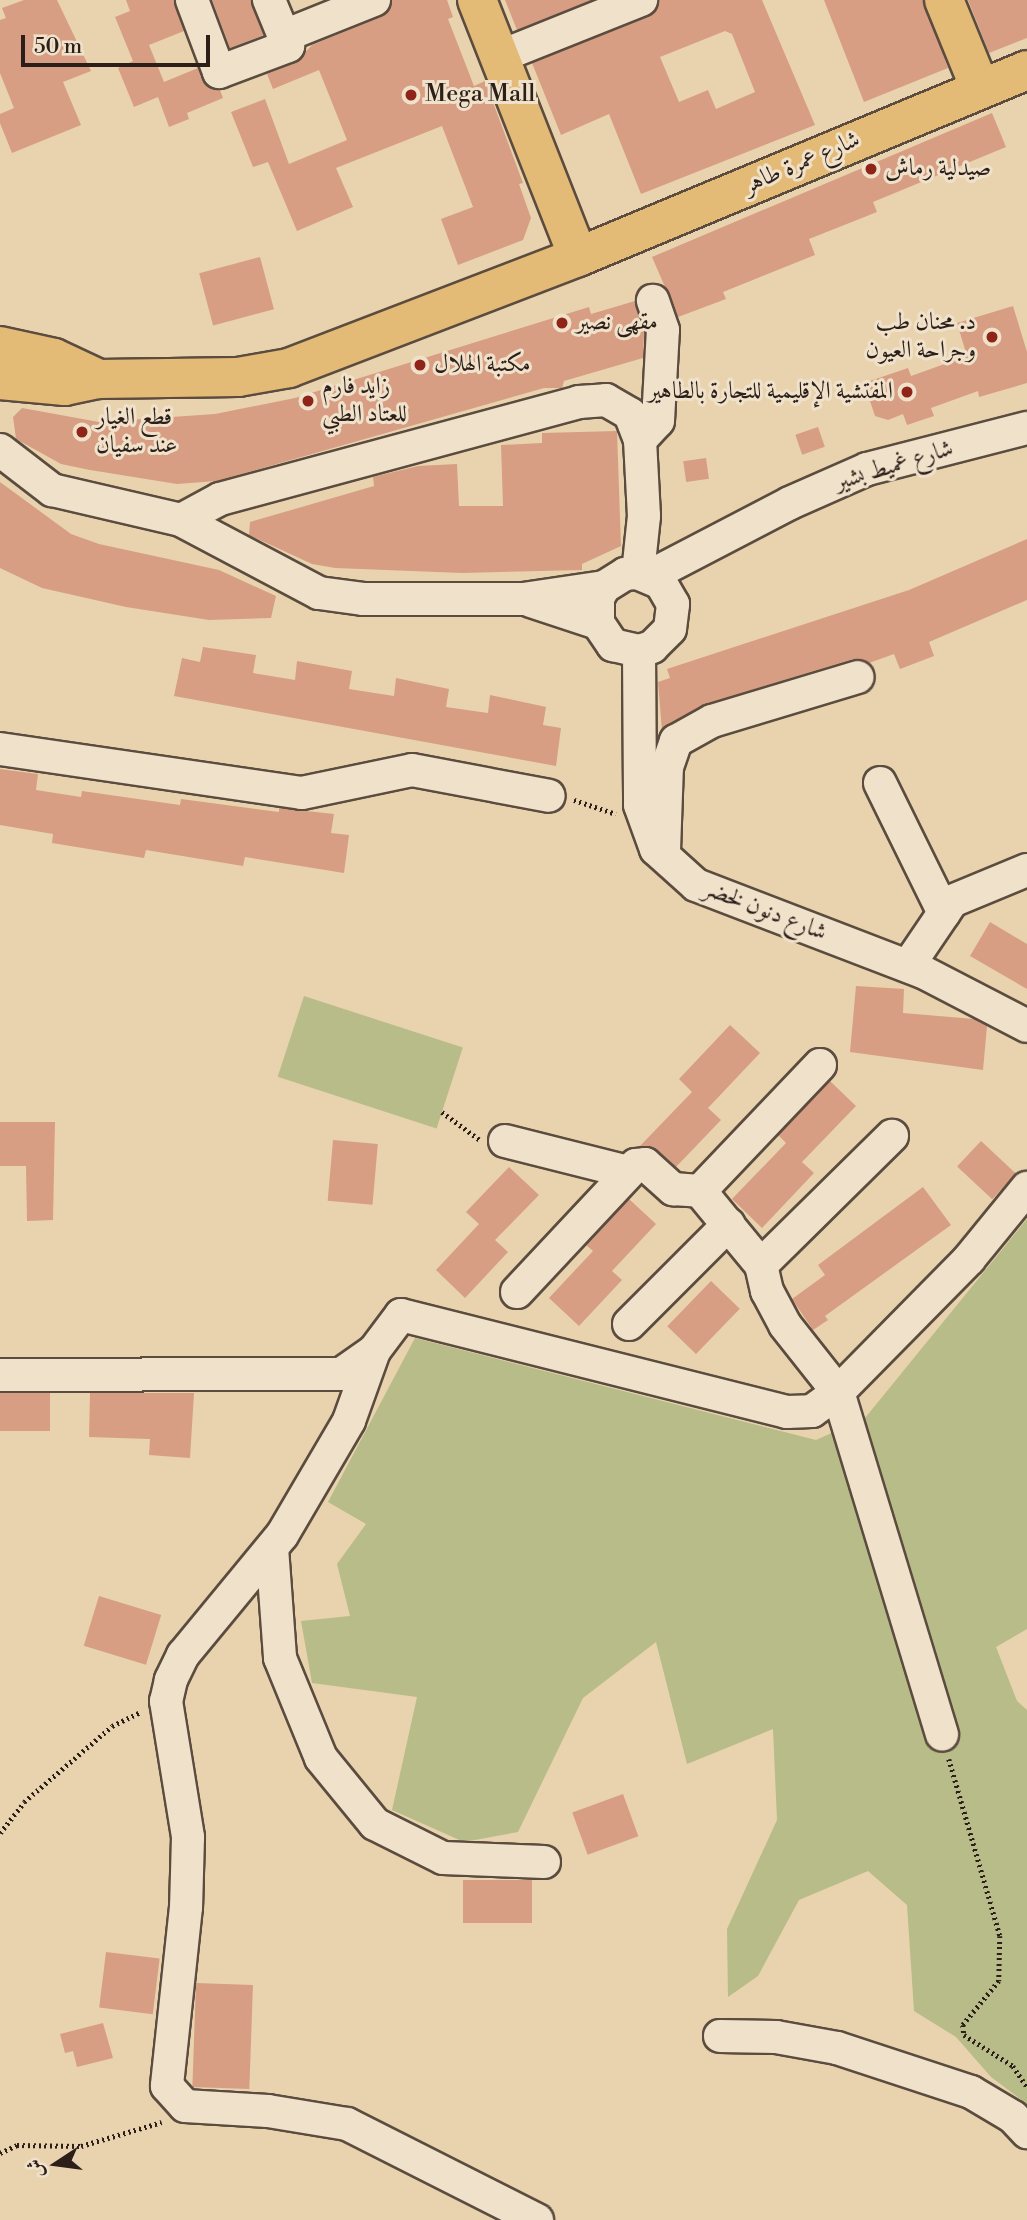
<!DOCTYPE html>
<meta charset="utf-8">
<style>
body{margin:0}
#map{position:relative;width:1027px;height:2220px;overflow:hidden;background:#e8d3ae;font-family:"Libre Bodoni",Amiri,serif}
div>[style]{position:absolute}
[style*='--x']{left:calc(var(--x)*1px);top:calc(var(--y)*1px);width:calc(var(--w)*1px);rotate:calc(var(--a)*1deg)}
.green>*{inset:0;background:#b7bc89;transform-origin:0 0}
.building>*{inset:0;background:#d79e84;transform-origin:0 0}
.path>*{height:4.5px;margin-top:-2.25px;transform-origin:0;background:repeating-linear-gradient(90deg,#2c1f1a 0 2px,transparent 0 5.5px)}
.roads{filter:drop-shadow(2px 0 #5b4c3f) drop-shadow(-2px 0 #5b4c3f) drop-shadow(0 2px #5b4c3f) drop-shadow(0 -2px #5b4c3f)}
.minor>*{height:32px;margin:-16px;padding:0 16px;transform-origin:16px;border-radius:16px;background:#f0e2ca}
.major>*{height:38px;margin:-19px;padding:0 19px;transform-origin:19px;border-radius:19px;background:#e4ba77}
.dots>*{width:19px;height:19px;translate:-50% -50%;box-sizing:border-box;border:4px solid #f0e2ca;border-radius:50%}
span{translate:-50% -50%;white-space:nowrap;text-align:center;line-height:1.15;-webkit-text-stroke:6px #f0e2ca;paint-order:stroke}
.poi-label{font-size:24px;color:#2c1f1a}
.left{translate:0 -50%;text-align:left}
.right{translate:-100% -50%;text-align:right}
.street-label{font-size:24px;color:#2c1f1a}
.north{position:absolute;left:21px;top:2129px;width:70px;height:70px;-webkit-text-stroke:5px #f0e2ca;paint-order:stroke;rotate:257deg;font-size:19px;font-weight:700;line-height:28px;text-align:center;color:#2c1f1a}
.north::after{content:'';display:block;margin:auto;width:24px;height:32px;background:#2c1f1a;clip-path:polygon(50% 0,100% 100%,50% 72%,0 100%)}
.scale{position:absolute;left:21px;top:35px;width:189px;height:32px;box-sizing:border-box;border:4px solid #2c1f1a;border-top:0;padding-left:9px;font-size:21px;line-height:24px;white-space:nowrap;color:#2c1f1a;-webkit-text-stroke:5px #f0e2ca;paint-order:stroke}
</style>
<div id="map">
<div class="green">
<i style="left:304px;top:996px;width:167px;height:85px;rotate:18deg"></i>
<i style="clip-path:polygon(1027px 1219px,1027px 1629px,996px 1647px,1017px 1701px,1027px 1710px,1027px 2104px,991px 2077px,956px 2037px,914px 2011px,907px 1905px,868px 1871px,799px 1900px,758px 1976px,728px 1997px,727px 1929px,777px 1820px,773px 1729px,687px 1764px,656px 1642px,583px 1698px,518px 1832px,464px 1842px,392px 1810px,417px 1697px,312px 1683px,301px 1621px,350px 1616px,337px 1564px,366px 1524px,328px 1502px,415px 1338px,816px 1440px,865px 1418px)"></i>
</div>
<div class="building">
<i style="clip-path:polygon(24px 0,57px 0,91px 71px,63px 82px,81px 125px,12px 153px,0 123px,0 114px,14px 108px,0 73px,0 20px,6px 18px,2px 8px)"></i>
<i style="clip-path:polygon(126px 0,174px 0,184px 31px,149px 45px,164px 82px,198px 68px,207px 86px,220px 90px,223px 98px,187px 113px,189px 119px,169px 127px,158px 97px,134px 107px,118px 68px,133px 61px,115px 17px,130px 11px)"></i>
<i style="clip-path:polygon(212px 0,251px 0,264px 35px,230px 48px)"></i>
<i style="clip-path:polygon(392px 0,447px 0,453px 17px,448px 19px,474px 86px,485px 81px,523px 183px,519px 184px,531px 218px,523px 240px,458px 265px,441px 219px,473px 207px,442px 126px,336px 168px,353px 207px,297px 231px,268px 162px,253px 167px,231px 112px,265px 99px,289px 164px,347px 140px,319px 70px,273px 89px,267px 74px,295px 63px,312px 45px,381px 17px)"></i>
<i style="clip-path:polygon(505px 0,592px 0,517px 30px)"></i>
<i style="clip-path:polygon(evenodd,659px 0,762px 0,815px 125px,641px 194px,609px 114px,561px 135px,532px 63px,648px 17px,659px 0,725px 31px,732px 34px,755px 92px,716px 109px,708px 90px,679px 102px,660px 57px,725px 31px)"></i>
<i style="clip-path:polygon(824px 0,923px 0,948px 68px,864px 102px)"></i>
<i style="clip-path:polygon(968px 0,1027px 0,1027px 38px,989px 53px)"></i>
<i style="clip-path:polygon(992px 113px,1006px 147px,873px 202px,877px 212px,809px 239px,815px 255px,723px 292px,726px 299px,678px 317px,652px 257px)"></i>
<i style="left:260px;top:257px;width:54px;height:63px;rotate:75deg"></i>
<i style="clip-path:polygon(635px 301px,644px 333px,643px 358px,564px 381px,562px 388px,544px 388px,217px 481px,177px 484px,90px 470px,61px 464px,16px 439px,13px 417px,22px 408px,99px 422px,215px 414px,295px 398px,589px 307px,591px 314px)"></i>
<i style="clip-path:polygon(1013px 306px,1027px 352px,1027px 383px,979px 397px,978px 391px,931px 408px,934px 416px,907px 425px,903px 414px,888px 420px,875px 416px,864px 383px,908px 368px,911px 376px,967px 356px,957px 323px)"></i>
<i style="left:818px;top:427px;width:21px;height:24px;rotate:71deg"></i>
<i style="clip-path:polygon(617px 431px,621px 546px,582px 564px,582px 570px,462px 573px,335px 568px,312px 564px,249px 535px,250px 522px,374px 486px,373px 477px,418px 466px,457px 464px,459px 506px,503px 506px,501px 445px,542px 443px,542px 433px)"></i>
<i style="left:706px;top:458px;width:21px;height:23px;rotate:82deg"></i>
<i style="clip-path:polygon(0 482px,71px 534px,99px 544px,219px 570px,276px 596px,271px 618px,209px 620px,126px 607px,42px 588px,0 568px)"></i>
<i style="clip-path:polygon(1027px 539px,1027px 600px,929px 642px,934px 656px,900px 669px,894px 654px,869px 663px,853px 659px,706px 704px,662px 731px,658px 682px,670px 678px,667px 669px,909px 590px)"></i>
<i style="clip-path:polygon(203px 647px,256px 655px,253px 673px,295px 680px,297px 661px,352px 671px,349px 689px,394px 696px,396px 678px,449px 689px,446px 707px,488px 713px,490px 695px,546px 707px,543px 725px,561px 728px,556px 766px,174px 696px,182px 658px,200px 662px)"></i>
<i style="clip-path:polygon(0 769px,38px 774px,36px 790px,81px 797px,82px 791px,180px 805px,181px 799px,279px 812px,279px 808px,334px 814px,331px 833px,349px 835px,344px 873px,245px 857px,243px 866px,146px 850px,144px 858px,52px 843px,53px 834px,0 825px)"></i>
<i style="clip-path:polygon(990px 922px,1027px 944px,1027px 989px,970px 956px)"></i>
<i style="clip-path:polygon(856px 986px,904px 989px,903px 1013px,974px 1019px,987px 1026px,983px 1070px,850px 1052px)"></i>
<i style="clip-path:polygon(730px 1025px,760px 1053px,708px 1108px,721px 1120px,676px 1167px,657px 1150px,640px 1146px,692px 1092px,679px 1079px)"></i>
<i style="clip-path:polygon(830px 1081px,856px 1106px,802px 1162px,814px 1173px,762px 1228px,732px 1199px,786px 1143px,778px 1135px)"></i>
<i style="clip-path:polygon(0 1122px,55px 1122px,53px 1220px,27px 1221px,26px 1166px,0 1166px)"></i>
<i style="left:333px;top:1140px;width:45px;height:61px;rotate:5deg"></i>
<i style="left:981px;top:1141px;width:48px;height:35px;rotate:43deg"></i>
<i style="clip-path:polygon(509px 1167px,539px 1195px,495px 1240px,508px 1252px,465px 1298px,436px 1270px,479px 1224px,466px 1212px)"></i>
<i style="clip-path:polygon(923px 1187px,951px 1225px,825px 1316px,828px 1320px,813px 1330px,792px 1299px,825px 1275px,818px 1265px)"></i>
<i style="clip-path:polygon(629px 1199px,656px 1224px,612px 1271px,622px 1280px,579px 1326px,549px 1298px,593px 1251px,586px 1245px)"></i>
<i style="left:711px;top:1281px;width:40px;height:63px;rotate:44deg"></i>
<i style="left:0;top:1393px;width:50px;height:38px"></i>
<i style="clip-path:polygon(90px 1393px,194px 1393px,190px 1458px,149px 1455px,150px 1439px,89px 1437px)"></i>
<i style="left:99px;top:1596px;width:65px;height:52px;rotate:17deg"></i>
<i style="left:623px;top:1794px;width:45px;height:54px;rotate:70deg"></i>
<i style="left:463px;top:1880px;width:69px;height:43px"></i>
<i style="left:106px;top:1952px;width:54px;height:56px;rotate:7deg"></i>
<i style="left:196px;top:1983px;width:57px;height:104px;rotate:2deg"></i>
<i style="clip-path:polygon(103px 2023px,113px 2058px,77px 2067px,73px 2051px,65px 2053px,60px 2034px)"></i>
</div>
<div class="path">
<i style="--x:574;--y:800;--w:44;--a:18.4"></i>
<i style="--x:442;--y:1112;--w:47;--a:36.4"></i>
<i style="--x:949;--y:1759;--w:184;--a:73.9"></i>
<i style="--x:1000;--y:1936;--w:45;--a:91.3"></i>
<i style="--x:999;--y:1981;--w:57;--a:129.3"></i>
<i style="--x:963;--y:2025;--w:10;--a:84"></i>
<i style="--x:964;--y:2035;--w:58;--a:32.3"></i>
<i style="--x:1013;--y:2066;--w:25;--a:56"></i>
<i style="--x:0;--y:1833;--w:39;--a:-52"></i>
<i style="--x:24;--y:1802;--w:116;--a:-40.8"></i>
<i style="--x:112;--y:1726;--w:30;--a:-26"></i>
<i style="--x:0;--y:2153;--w:19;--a:-25"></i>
<i style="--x:17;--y:2145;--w:64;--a:0.9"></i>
<i style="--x:81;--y:2146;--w:84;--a:-16.5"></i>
</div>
<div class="roads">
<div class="minor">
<i style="--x:192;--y:0;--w:77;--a:69.4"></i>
<i style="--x:219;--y:72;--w:74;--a:-20.6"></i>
<i style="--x:288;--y:46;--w:50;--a:-112.4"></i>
<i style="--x:284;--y:36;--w:97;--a:-21.8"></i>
<i style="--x:501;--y:56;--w:151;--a:-21.8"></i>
<i style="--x:640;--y:440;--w:26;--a:-47"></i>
<i style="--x:658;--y:421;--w:91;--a:-86.9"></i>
<i style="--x:663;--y:330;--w:31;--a:-109"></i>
<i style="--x:0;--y:450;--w:66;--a:37.6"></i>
<i style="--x:52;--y:490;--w:132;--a:13.1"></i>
<i style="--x:181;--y:520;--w:156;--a:27.9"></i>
<i style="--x:319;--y:593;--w:44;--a:7.8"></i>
<i style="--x:363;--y:599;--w:160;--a:0"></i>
<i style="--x:523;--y:599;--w:82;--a:-8.4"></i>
<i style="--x:181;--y:520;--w:44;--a:-28.3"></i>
<i style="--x:220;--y:499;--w:372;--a:-15.1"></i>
<i style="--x:579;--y:402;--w:27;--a:-4"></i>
<i style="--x:606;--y:400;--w:28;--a:30"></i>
<i style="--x:630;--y:414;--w:28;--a:69"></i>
<i style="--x:640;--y:440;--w:76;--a:87"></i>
<i style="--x:644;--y:516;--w:57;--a:96"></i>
<i style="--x:650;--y:576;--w:158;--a:-27.5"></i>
<i style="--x:790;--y:503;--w:84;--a:-23.8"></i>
<i style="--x:867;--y:469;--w:165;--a:-14.4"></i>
<i style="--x:531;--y:601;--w:71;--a:18.2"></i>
<i style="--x:598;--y:623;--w:27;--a:56"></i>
<i style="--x:613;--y:645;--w:27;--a:13"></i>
<i style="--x:639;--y:651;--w:14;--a:-17"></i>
<i style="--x:652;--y:647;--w:25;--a:-45"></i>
<i style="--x:670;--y:629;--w:25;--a:-83"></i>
<i style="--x:673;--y:604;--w:24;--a:-120"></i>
<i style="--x:661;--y:583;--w:25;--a:-157"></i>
<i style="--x:638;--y:573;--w:13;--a:176"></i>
<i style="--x:625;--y:574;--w:25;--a:148"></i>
<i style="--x:604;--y:587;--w:13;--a:119"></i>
<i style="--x:598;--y:598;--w:25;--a:90"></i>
<i style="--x:639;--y:651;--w:154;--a:89.6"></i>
<i style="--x:640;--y:805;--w:47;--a:70"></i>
<i style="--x:656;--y:849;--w:54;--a:42"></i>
<i style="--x:696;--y:885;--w:243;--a:21"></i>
<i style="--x:923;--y:972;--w:117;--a:27.4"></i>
<i style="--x:0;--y:749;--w:305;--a:8.3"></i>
<i style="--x:302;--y:793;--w:112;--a:-11.8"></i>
<i style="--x:412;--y:770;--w:139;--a:10.7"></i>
<i style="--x:880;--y:783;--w:145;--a:63.8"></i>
<i style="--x:664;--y:851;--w:84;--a:-88"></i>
<i style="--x:667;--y:767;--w:28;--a:-71"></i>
<i style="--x:676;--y:741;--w:41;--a:-29.1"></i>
<i style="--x:712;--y:721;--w:152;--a:-16.8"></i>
<i style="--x:908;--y:966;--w:78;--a:-55.9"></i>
<i style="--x:952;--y:901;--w:81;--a:-22.5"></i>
<i style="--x:505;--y:1141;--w:127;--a:14.1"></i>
<i style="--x:700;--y:1191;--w:174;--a:-46.4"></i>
<i style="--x:761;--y:1265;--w:184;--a:-44.6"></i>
<i style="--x:517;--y:1292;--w:174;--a:-46.9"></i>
<i style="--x:636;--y:1165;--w:9;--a:-6"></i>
<i style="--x:645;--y:1164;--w:38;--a:42"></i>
<i style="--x:673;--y:1189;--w:27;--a:4"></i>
<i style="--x:700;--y:1191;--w:96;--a:50.5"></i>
<i style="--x:761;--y:1265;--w:27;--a:77"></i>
<i style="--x:767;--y:1291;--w:38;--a:62"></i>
<i style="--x:785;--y:1325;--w:85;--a:51.7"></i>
<i style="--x:838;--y:1392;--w:358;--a:73.1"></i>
<i style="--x:629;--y:1324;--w:141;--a:-45"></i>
<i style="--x:374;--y:1351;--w:74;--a:109.7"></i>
<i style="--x:349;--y:1421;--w:132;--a:120.4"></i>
<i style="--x:282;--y:1535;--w:156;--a:129.5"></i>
<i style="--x:183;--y:1655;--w:28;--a:116"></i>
<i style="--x:171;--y:1680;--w:22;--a:103"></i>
<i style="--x:166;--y:1701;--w:138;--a:80.8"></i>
<i style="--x:188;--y:1837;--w:70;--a:91.6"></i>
<i style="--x:186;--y:1907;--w:180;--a:96.1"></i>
<i style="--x:167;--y:2086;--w:27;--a:48"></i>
<i style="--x:185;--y:2106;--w:83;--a:3.4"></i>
<i style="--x:268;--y:2111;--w:80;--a:9.3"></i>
<i style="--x:347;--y:2124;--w:213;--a:26.8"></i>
<i style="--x:0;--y:1375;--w:341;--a:-0.2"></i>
<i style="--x:341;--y:1374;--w:40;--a:-34.9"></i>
<i style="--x:374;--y:1351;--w:45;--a:-53.1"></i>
<i style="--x:401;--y:1315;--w:398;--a:14.1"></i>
<i style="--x:787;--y:1412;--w:25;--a:-2"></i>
<i style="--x:812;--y:1411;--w:32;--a:-36"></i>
<i style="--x:838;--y:1392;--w:187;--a:-45.4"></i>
<i style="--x:969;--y:1259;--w:92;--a:-50.8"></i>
<i style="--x:272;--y:1548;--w:110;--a:85.8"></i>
<i style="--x:280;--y:1658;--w:108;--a:67.7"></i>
<i style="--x:321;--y:1758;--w:85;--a:50.7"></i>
<i style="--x:375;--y:1824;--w:76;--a:26.6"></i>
<i style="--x:443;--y:1858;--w:101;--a:2.3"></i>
<i style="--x:720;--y:2036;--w:56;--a:1"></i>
<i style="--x:776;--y:2037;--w:62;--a:10.2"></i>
<i style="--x:837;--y:2048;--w:141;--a:18.2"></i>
<i style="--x:971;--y:2092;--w:49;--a:30.8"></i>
<i style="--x:1013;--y:2117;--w:21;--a:47"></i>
</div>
<div class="major">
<i style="--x:477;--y:0;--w:276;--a:68.5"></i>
<i style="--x:944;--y:0;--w:95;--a:67.8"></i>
<i style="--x:0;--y:346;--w:55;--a:12.5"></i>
<i style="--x:54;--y:358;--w:50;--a:25"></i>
<i style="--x:0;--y:380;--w:65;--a:5.3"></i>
<i style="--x:65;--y:386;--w:35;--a:-12"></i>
<i style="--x:99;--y:379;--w:139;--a:-0.8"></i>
<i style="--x:238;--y:377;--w:52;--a:-10"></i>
<i style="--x:289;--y:368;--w:310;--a:-21"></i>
<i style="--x:578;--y:257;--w:486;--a:-22.6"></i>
</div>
</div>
<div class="dots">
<i style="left:411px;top:95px;background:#8f2418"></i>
<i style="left:871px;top:169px;background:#8f2418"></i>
<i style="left:562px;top:323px;background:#8f2418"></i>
<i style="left:992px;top:337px;background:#8f2418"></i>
<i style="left:420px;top:365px;background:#8f2418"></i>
<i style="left:907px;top:392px;background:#8f2418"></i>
<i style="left:308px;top:401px;background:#8f2418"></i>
<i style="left:82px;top:432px;background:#8f2418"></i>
</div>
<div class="poi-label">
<span class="left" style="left:425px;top:95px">Mega Mall</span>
<span class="left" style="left:885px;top:169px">صيدلية رماش</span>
<span class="left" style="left:576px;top:323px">مقهى نصير</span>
<span class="right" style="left:976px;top:337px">د. محنان طب<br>وجراحة العيون</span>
<span class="left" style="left:434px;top:365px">مكتبة الهلال</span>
<span class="left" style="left:322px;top:401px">زايد فارم<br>للعتاد الطبي</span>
<span class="right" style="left:893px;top:392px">المفتشية الإقليمية للتجارة بالطاهير</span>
<span class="left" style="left:96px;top:432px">قطع الغيار<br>عند سفيان</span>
</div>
<div class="street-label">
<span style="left:802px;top:163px;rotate:-23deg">شارع عمرة طاهر</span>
<span style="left:894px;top:466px;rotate:-17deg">شارع غميط بشير</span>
<span style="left:765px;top:911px;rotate:21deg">شارع دنون لخضر</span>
</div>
<div class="north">ش</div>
<div class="scale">50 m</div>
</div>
